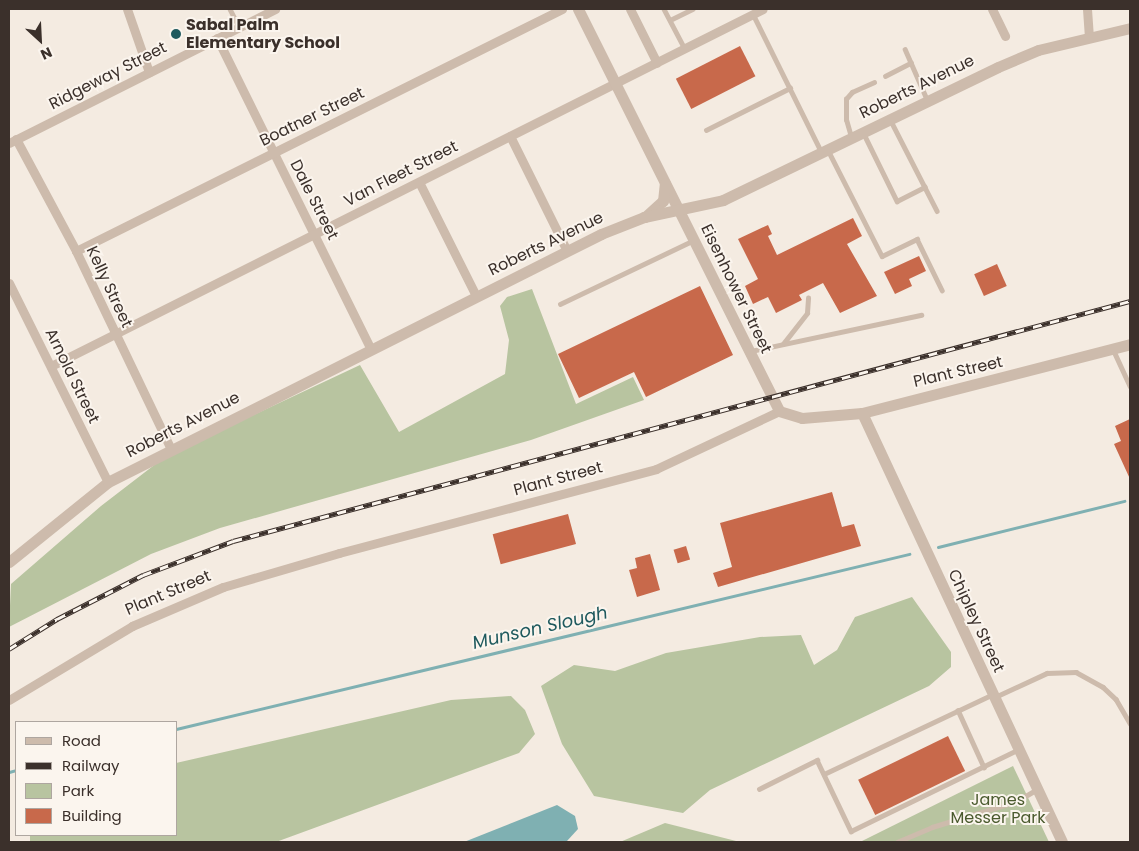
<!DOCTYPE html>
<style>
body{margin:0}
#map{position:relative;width:1139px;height:851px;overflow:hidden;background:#f4ebe1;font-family:Poppins,sans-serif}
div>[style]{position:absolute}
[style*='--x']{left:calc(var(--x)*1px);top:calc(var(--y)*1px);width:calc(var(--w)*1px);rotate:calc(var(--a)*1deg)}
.green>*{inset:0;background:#b8c4a0}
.water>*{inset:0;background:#7fb0b2}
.stream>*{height:3px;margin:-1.5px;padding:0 1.5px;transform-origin:1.5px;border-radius:1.5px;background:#7fb0b2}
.building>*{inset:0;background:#c8694b;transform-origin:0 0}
.service>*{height:4.5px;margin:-2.25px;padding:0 2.25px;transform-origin:2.25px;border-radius:2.25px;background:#cdbbac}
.minor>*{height:9px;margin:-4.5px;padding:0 4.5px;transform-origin:4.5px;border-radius:4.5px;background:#cdbbac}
.tertiary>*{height:11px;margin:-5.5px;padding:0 5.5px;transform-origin:5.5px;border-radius:5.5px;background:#cdbbac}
.rail>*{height:5px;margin-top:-2.5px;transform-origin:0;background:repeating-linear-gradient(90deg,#fbf5ee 0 9px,#3b302b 0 18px);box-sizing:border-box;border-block:1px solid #3b302b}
.dots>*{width:14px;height:14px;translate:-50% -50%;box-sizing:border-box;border:2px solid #fbf5ee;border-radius:50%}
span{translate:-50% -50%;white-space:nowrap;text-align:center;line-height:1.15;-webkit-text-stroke:4px #fbf5ee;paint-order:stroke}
.poi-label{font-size:16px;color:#3b302b;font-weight:700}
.left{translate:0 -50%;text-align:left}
.street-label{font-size:16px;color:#3b302b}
.park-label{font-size:16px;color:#4a5a2e}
.water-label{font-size:18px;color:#1f5a5e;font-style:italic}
.frame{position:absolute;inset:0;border:10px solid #3b302b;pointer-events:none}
.legend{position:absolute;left:15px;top:721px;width:162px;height:115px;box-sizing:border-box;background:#fbf5ee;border:1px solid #aea6a0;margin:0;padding:6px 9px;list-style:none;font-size:15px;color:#3b302b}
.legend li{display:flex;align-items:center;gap:10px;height:25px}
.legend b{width:25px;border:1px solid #aea6a0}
.north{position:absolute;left:15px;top:15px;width:50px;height:50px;-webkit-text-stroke:4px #fbf5ee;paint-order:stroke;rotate:155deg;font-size:14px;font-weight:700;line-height:20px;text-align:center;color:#3b302b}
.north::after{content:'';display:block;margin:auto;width:18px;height:22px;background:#3b302b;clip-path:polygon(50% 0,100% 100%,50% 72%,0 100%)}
</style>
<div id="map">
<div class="green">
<i style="clip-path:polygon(532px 289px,576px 404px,633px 377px,644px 400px,531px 440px,220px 528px,151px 554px,9px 627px,11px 584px,101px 506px,166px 456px,360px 365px,399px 432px,505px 374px,509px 340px,500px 306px,507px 297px)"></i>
<i style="clip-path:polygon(912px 597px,951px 652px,951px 667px,929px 686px,710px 790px,683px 813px,594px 796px,562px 744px,541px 686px,574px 665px,615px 671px,666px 653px,760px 637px,801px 635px,814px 665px,837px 650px,855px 617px)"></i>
<i style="clip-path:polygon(511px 696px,525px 710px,535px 734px,519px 753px,276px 842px,30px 842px,30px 835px,176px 835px,176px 763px,451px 700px)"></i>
<i style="clip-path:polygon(1013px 766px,1049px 842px,860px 842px)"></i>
<i style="clip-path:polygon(665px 823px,740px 842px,620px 842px)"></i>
</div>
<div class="water">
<i style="clip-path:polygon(557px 805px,575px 816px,578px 829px,567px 841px,464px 842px)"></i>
</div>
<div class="stream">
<i style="--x:938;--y:547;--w:192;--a:-13.9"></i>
<i style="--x:176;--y:729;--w:754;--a:-13.43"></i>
<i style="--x:9;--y:772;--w:7;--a:-16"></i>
</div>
<div class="building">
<i style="left:740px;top:46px;width:34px;height:72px;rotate:63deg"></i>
<i style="clip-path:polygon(853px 218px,862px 236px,847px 244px,877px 296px,840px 313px,823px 283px,799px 295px,802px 300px,776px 313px,768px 297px,753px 304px,745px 286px,758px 279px,738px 239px,768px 225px,772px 234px,768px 236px,777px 255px)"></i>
<i style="clip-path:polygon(919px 256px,926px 271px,909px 279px,912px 286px,895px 294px,884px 272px)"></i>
<i style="left:997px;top:264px;width:24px;height:25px;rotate:66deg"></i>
<i style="clip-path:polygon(700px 286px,733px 355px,646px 397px,634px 372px,579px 398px,558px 354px)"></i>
<i style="clip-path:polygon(1130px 419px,1130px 479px,1114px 444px,1121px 441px,1115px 426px)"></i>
<i style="clip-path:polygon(832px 492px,842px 527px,854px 524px,861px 546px,718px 587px,713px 573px,732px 567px,720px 523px)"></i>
<i style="left:568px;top:514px;width:31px;height:78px;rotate:75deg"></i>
<i style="left:686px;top:546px;width:14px;height:13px;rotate:73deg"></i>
<i style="clip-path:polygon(650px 554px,660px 590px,637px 597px,629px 570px,637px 568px,635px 558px)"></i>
<i style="left:948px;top:736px;width:39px;height:100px;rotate:64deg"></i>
</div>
<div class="service">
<i style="--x:230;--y:9;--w:20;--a:63"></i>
<i style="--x:664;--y:9;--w:45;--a:62.3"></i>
<i style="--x:753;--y:14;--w:153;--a:63.6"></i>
<i style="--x:670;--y:20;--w:25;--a:-26"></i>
<i style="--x:905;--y:49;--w:55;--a:66.3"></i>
<i style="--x:885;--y:76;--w:29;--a:-27"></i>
<i style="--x:891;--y:121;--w:101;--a:62.9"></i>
<i style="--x:706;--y:130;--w:94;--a:-26.6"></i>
<i style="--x:864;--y:134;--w:75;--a:63.8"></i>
<i style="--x:897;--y:201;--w:31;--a:-27"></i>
<i style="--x:851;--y:137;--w:18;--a:-106"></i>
<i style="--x:846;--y:120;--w:21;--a:-90"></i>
<i style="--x:846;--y:99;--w:9;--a:-49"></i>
<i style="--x:852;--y:92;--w:24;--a:-24"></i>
<i style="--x:828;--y:150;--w:119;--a:63"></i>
<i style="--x:882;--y:256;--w:39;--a:-26"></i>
<i style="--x:917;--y:239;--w:57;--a:63.9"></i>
<i style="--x:560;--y:304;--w:148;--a:-25.5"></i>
<i style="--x:783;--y:344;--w:39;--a:-52"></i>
<i style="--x:807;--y:313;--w:15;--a:-86"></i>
<i style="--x:1113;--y:349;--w:41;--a:65.3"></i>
<i style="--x:751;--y:351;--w:174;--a:-12"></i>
<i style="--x:995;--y:697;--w:57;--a:-24.8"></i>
<i style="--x:1047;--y:673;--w:29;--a:-2"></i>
<i style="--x:1076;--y:672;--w:31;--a:29"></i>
<i style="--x:1103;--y:687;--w:18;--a:43"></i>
<i style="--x:1116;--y:699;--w:28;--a:60"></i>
<i style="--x:958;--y:710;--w:63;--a:65.5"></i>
<i style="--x:824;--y:774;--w:185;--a:-25.3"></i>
<i style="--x:759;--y:789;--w:65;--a:-26.6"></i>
<i style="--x:817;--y:760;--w:79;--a:64.4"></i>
<i style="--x:851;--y:831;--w:185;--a:-26"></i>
<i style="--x:897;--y:842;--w:38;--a:-23"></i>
<i style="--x:932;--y:827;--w:87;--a:-16.8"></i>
<i style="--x:1015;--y:802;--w:24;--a:-30"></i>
</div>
<div class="minor">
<i style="--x:127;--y:9;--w:67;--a:70.8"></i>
<i style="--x:630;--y:9;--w:60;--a:63.4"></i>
<i style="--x:992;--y:9;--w:30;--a:64"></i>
<i style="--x:1087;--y:9;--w:28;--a:86"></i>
<i style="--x:217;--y:38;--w:347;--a:63.7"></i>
<i style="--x:510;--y:136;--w:128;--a:63.6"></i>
<i style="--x:16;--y:139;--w:127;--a:61.8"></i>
<i style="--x:76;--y:251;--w:220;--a:64.4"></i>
<i style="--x:9;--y:143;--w:298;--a:-26.7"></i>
<i style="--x:419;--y:182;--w:127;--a:63.4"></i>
<i style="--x:76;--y:251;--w:543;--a:-26.47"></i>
<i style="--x:9;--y:283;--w:222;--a:63.6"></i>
<i style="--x:51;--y:366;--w:796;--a:-26.63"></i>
<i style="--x:9;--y:700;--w:144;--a:-31"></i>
<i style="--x:132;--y:626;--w:99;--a:-23.2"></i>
<i style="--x:223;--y:587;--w:121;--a:-16.3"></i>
<i style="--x:339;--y:553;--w:328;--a:-14.8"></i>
<i style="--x:656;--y:469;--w:136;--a:-25.2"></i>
</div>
<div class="tertiary">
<i style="--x:578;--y:9;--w:449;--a:63.4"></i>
<i style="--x:779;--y:411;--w:24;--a:17"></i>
<i style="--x:802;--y:418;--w:60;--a:-4.8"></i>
<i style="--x:862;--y:413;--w:277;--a:-14.4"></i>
<i style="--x:645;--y:217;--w:24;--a:-42"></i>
<i style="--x:663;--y:201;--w:18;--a:-84"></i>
<i style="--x:862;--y:413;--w:473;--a:65"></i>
<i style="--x:9;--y:562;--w:127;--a:-38.9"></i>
<i style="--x:108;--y:482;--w:552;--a:-26.7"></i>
<i style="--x:601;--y:234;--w:46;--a:-21.6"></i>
<i style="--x:644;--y:217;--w:81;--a:-12.1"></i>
<i style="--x:723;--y:200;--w:305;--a:-25.8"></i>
<i style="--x:998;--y:67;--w:43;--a:-23"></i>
<i style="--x:1038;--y:50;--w:95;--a:-13.4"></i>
</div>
<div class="rail">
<i style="--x:9;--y:649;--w:57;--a:-32"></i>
<i style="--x:57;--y:619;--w:97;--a:-27.1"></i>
<i style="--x:143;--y:575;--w:96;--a:-20.7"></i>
<i style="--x:233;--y:541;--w:929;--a:-14.98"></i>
</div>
<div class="dots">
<i style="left:176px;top:34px;background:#1f5a5e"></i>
</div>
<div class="poi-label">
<span class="left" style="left:186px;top:34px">Sabal Palm<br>Elementary School</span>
</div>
<div class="street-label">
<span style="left:108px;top:76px;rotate:-27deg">Ridgeway Street</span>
<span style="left:917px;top:87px;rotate:-26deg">Roberts Avenue</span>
<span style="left:312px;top:117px;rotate:-26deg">Boatner Street</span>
<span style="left:401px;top:174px;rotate:-27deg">Van Fleet Street</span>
<span style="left:314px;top:200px;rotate:63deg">Dale Street</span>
<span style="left:546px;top:244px;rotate:-26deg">Roberts Avenue</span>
<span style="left:109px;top:287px;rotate:65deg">Kelly Street</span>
<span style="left:736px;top:289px;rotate:64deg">Eisenhower Street</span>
<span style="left:958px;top:372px;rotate:-13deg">Plant Street</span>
<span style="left:72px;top:376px;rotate:64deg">Arnold Street</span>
<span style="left:183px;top:425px;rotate:-27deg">Roberts Avenue</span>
<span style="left:558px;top:479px;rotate:-15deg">Plant Street</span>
<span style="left:168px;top:593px;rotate:-23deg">Plant Street</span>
<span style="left:976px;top:621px;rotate:65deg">Chipley Street</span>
</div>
<div class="park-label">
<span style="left:998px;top:809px">James<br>Messer Park</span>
</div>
<div class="water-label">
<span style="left:540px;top:628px;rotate:-13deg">Munson Slough</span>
</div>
<div class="frame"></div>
<ul class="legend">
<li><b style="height:6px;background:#cdbbac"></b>Road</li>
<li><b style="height:6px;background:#3b302b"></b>Railway</li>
<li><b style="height:14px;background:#b8c4a0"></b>Park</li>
<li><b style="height:14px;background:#c8694b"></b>Building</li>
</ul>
<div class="north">N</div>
</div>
